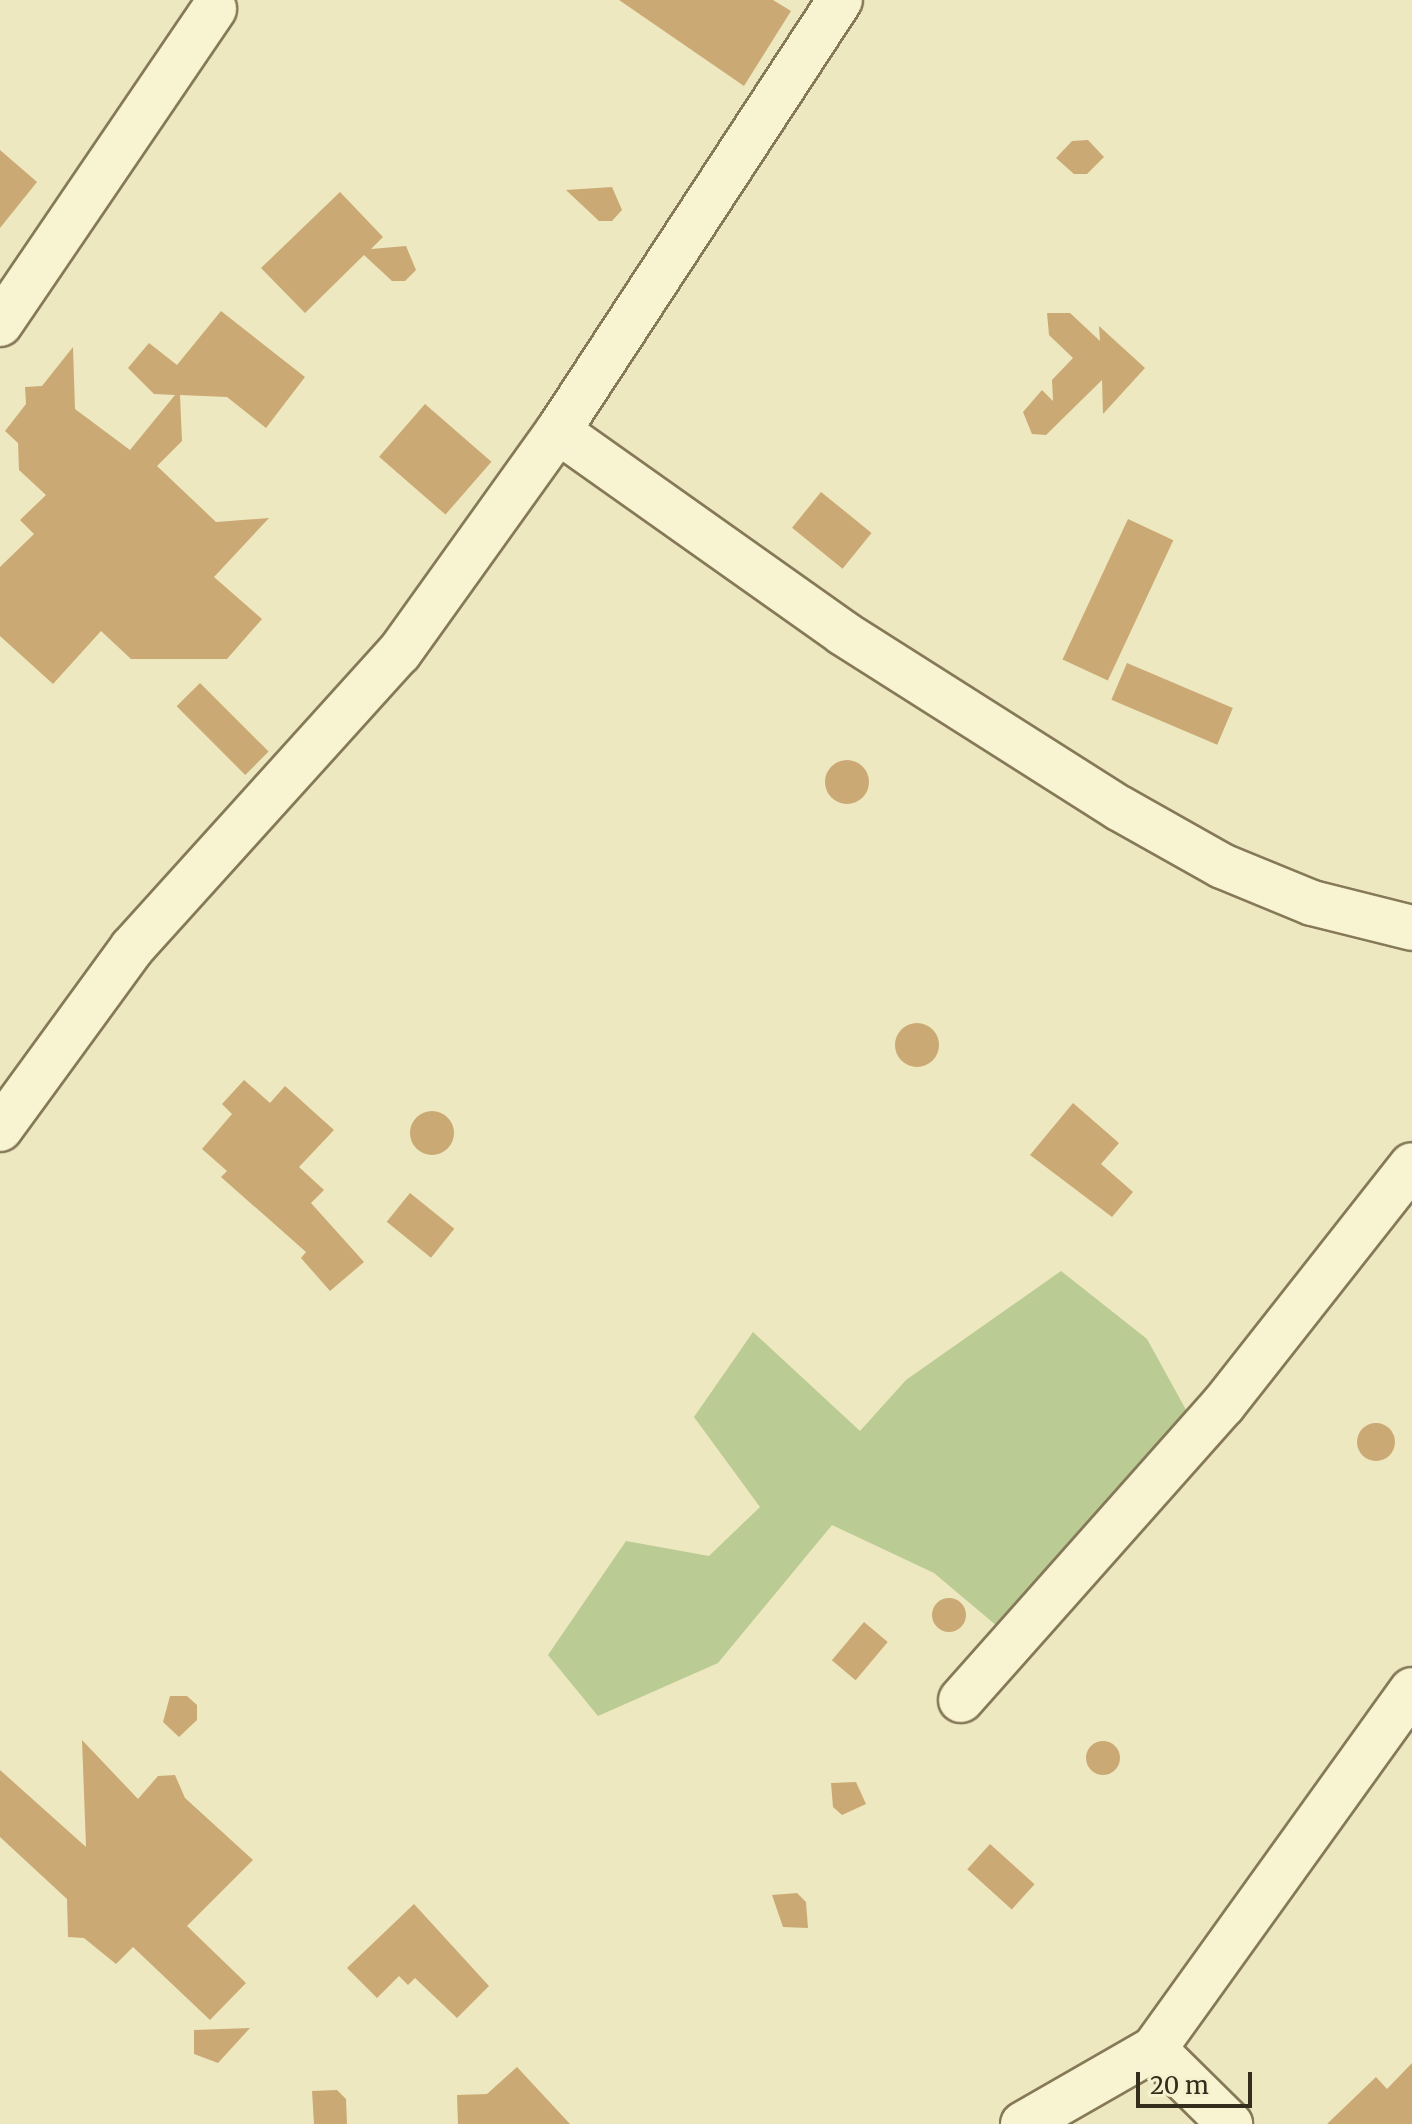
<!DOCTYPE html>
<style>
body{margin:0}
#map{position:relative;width:1412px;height:2124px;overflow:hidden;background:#ede8bf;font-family:Merriweather,serif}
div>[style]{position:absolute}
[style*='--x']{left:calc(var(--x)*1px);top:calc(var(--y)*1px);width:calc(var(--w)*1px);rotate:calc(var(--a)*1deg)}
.green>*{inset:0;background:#bacb93}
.building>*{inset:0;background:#cba975;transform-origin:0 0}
.round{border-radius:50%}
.roads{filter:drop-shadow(2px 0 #867958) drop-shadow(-2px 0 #867958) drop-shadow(0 2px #867958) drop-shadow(0 -2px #867958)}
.street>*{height:44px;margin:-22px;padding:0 22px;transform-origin:22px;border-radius:22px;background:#f8f4d2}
span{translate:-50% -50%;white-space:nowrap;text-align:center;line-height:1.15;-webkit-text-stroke:8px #f5f1ce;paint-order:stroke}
.scale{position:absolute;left:1136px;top:2072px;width:116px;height:36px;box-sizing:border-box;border:4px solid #352d1c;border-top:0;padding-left:10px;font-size:24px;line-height:28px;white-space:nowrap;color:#352d1c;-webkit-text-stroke:6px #f5f1ce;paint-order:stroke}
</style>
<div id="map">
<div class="green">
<i style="clip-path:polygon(1061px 1271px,1147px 1339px,1191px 1419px,997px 1626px,934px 1573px,832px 1525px,718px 1663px,598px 1716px,548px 1655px,626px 1541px,709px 1556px,760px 1507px,694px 1417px,753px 1332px,860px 1431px,906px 1380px)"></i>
</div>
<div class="building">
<i style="clip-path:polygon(619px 0,773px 0,791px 11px,744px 86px)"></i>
<i style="clip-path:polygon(1088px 140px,1104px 157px,1087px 174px,1074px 174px,1056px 158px,1072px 141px)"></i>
<i style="clip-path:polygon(0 150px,37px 182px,0 228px)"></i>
<i style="clip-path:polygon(612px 187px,622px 210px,612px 221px,599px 221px,566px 190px)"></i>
<i style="clip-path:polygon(340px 192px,383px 237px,371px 249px,406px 246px,416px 270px,405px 281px,392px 281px,364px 255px,305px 313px,261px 268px)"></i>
<i style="clip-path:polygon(221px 311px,305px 377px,266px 428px,227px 397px,180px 395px,182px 441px,157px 466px,216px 522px,269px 518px,214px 577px,262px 619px,227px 659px,131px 659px,101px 631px,53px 684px,0 636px,0 567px,34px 534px,20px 520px,46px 495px,19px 470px,18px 443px,5px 431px,26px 404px,25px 387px,42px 386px,73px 347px,75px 409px,130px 450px,175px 395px,154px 394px,128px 368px,149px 343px,177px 365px)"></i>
<i style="clip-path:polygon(1047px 313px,1070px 313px,1100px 341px,1099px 326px,1145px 368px,1103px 414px,1102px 380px,1046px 435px,1032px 434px,1023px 412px,1042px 390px,1053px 401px,1052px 380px,1073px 358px,1049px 335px)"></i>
<i style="left:425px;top:404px;width:88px;height:70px;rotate:41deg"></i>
<i style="left:821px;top:492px;width:65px;height:46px;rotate:39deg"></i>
<i style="left:1128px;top:519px;width:50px;height:155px;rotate:25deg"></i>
<i style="left:1127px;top:663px;width:115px;height:40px;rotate:23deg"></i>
<i style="left:200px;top:683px;width:97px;height:33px;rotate:45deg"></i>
<i class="round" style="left:825px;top:760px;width:44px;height:44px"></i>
<i class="round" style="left:895px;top:1023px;width:44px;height:44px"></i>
<i style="clip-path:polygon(244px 1080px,270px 1103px,285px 1086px,334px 1130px,299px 1167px,324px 1190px,311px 1203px,364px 1262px,330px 1291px,301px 1258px,306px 1252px,221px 1177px,227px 1171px,202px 1149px,232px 1114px,222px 1104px)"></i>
<i style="clip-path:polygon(1073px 1103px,1119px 1143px,1101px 1164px,1133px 1192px,1112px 1217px,1030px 1155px)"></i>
<i class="round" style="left:410px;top:1111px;width:44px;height:44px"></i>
<i style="left:410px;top:1193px;width:57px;height:37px;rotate:39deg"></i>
<i class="round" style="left:1357px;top:1423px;width:38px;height:38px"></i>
<i class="round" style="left:932px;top:1598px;width:34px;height:34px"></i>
<i style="left:864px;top:1622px;width:31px;height:50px;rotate:40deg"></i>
<i style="clip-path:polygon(170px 1696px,187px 1696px,197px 1705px,197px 1720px,179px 1737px,163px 1722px)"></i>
<i style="clip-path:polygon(82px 1740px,138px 1799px,158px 1776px,175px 1775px,185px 1798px,253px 1860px,187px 1926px,246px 1983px,210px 2020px,133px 1947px,116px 1964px,84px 1938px,68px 1937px,67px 1899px,0 1837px,0 1770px,86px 1847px)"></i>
<i class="round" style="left:1086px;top:1741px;width:34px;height:34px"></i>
<i style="clip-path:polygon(856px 1782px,866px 1804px,842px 1815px,833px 1807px,831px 1783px)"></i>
<i style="left:990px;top:1844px;width:60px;height:34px;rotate:42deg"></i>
<i style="clip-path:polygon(797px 1893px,806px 1902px,808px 1928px,783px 1927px,772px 1895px)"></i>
<i style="clip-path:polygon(414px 1904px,489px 1986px,457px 2018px,415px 1978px,408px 1985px,399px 1976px,377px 1998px,347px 1968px)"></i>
<i style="clip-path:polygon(250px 2028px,218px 2063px,194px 2054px,194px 2030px)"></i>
<i style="clip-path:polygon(1412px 2063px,1412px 2124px,1327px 2124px,1376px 2077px,1387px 2089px)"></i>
<i style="clip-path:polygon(517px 2067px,570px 2124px,458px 2124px,457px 2095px,487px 2094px)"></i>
<i style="clip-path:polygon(337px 2090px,346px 2099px,347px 2124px,314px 2124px,312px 2091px)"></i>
</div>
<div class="roads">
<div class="street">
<i style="--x:0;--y:324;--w:381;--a:-55.8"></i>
<i style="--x:558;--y:431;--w:349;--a:35.3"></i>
<i style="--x:843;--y:633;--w:327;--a:32.4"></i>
<i style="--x:1119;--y:808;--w:118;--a:29.4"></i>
<i style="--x:1222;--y:866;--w:97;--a:22.3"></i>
<i style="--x:1312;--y:903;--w:103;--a:14"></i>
<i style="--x:0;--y:1129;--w:224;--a:-53.9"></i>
<i style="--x:132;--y:948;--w:398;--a:-47.9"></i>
<i style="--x:399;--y:653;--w:273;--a:-54.4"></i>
<i style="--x:558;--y:431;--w:515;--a:-56.8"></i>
<i style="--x:961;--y:1700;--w:395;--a:-48.4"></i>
<i style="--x:1223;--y:1405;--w:305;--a:-51.8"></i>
<i style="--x:1154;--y:2049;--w:107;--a:44.6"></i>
<i style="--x:1023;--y:2124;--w:151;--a:-29.8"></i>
<i style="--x:1154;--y:2049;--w:442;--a:-54.3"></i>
</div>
</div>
<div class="scale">20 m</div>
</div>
